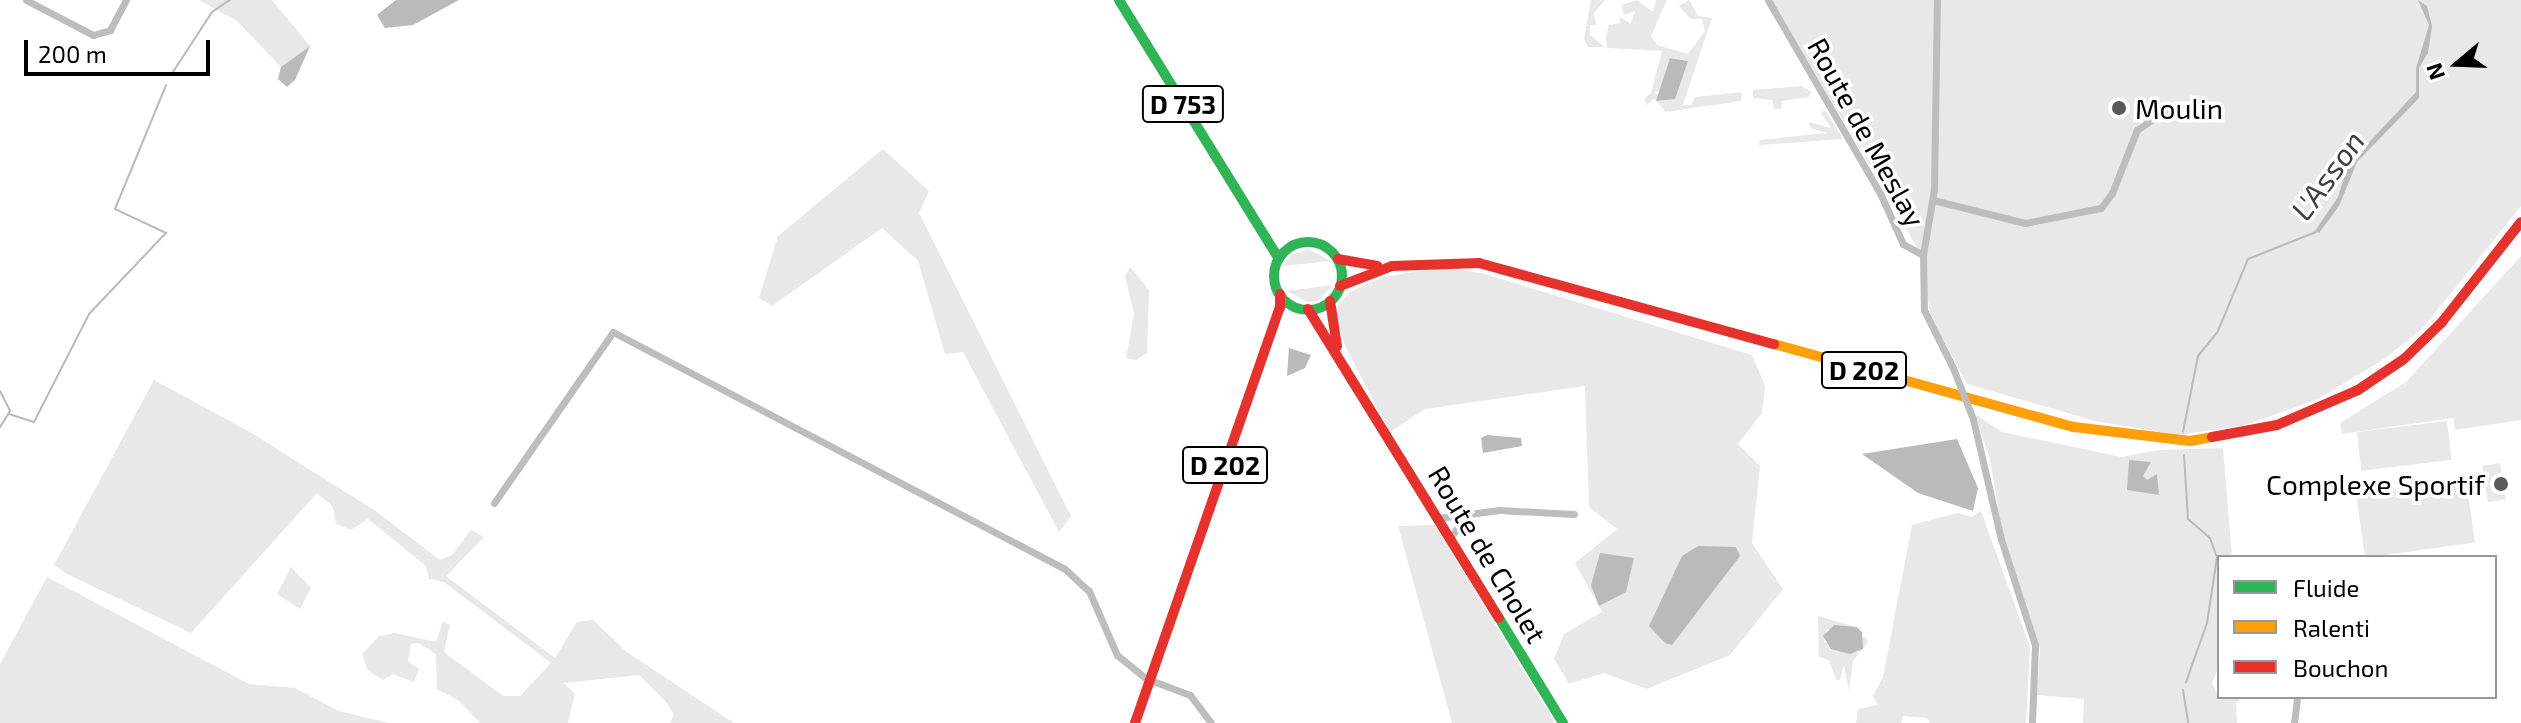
<!DOCTYPE html>
<style>
body{margin:0}
#map{position:relative;width:2521px;height:723px;overflow:hidden;background:#fff;font-family:"Exo 2",sans-serif}
div>[style]{position:absolute}
[style*='--x']{left:calc(var(--x)*1px);top:calc(var(--y)*1px);width:calc(var(--w)*1px);rotate:calc(var(--a)*1deg)}
.green>*{inset:0;background:#e8e8e8;transform-origin:0 0}
.water>*{inset:0;background:#bababa}
.stream>*{height:2px;margin:-1px;padding:0 1px;transform-origin:1px;border-radius:1px;background:#bababa}
.street>*{height:7px;margin:-3.5px;padding:0 3.5px;transform-origin:3.5px;border-radius:3.5px;background:#bdbdbd}
.fast>*{height:10px;margin:-5px;padding:0 5px;transform-origin:5px;border-radius:5px;background:#30b455}
.fast>.ring{margin:-5px;padding:0;box-sizing:content-box;background:none;border:10px solid #30b455;border-radius:50%}
.slow>*{height:10px;margin:-5px;padding:0 5px;transform-origin:5px;border-radius:5px;background:#ff9f0a}
.jam>*{height:10px;margin:-5px;padding:0 5px;transform-origin:5px;border-radius:5px;background:#e5322d}
.street-bridge>*{height:7px;margin:-3.5px;padding:0 3.5px;transform-origin:3.5px;border-radius:3.5px;background:#bdbdbd}
.dots>*{width:22px;height:22px;translate:-50% -50%;box-sizing:border-box;border:4px solid #fff;border-radius:50%}
span{translate:-50% -50%;white-space:nowrap;text-align:center;line-height:1.15;-webkit-text-stroke:7px #fff;paint-order:stroke}
.shield-label span{padding:2px 6px;background:#fff;border:2px solid;border-radius:6px;-webkit-text-stroke-width:0}
.shield-label{font-size:26px;color:#000;font-weight:700}
.poi-label{font-size:28px;color:#000}
.left{translate:0 -50%;text-align:left}
.right{translate:-100% -50%;text-align:right}
.street-label{font-size:28px;color:#000}
.water-label{font-size:30px;color:#3e3e3e;font-style:italic}
.legend{position:absolute;left:2217px;top:555px;width:280px;height:144px;box-sizing:border-box;background:#fff;border:2px solid #999;margin:0;padding:10px 14px;list-style:none;font-size:24px;color:#000}
.legend li{display:flex;align-items:center;gap:16px;height:40px}
.legend b{width:40px;border:2px solid #999}
.north{position:absolute;left:2417px;top:24px;width:80px;height:80px;-webkit-text-stroke:6px #fff;paint-order:stroke;rotate:251deg;font-size:22px;font-weight:700;line-height:32px;text-align:center;color:#000}
.north::after{content:'';display:block;margin:auto;width:28px;height:36px;background:#000;clip-path:polygon(50% 0,100% 100%,50% 72%,0 100%)}
.scale{position:absolute;left:24px;top:40px;width:186px;height:36px;box-sizing:border-box;border:4px solid #000;border-top:0;padding-left:10px;font-size:24px;line-height:28px;white-space:nowrap;color:#000;-webkit-text-stroke:6px #fff;paint-order:stroke}
</style>
<div id="map">
<div class="green">
<i style="clip-path:polygon(199px 0,272px 0,310px 46px,281px 67px,237px 21px)"></i>
<i style="clip-path:polygon(1591px 0,1605px 0,1594px 13px,1596px 25px,1590px 25px,1590px 35px,1605px 47px,1588px 47px,1584px 39px)"></i>
<i style="clip-path:polygon(evenodd,1637px 0,1653px 12px,1656px 0,1667px 0,1651px 36px,1657px 45px,1688px 54px,1705px 31px,1702px 19px,1691px 19px,1679px 6px,1689px 0,1698px 16px,1712px 18px,1683px 105px,1691px 105px,1695px 97px,1742px 92px,1741px 101px,1666px 112px,1654px 98px,1647px 105px,1644px 99px,1651px 93px,1662px 51px,1607px 48px,1606px 37px,1609px 25px,1620px 23px,1620px 17px,1631px 24px,1635px 11px,1624px 15px,1622px 5px,1637px 0,1671px 58px,1685px 60px,1664px 99px,1660px 101px,1655px 92px,1662px 89px,1671px 58px)"></i>
<i style="clip-path:polygon(1772px 0,2521px 0,2521px 206px,2423px 328px,2384px 359px,2316px 400px,2245px 425px,2178px 435px,2095px 421px,1967px 384px,1931px 317px,1918px 249px)"></i>
<i style="clip-path:polygon(1802px 86px,1811px 92px,1809px 97px,1782px 101px,1781px 109px,1774px 109px,1772px 100px,1753px 98px,1753px 90px)"></i>
<i style="clip-path:polygon(1825px 110px,1843px 139px,1759px 145px,1760px 140px,1827px 133px,1810px 128px,1809px 122px,1831px 128px,1821px 113px)"></i>
<i style="clip-path:polygon(883px 149px,929px 191px,919px 213px,1071px 516px,1059px 532px,963px 352px,945px 354px,918px 261px,882px 228px,772px 306px,759px 298px,778px 236px)"></i>
<i style="clip-path:polygon(1308px 249px,1331px 261px,1283px 266px,1291px 255px)"></i>
<i style="clip-path:polygon(2521px 256px,2521px 420px,2455px 430px,2453px 418px,2342px 434px,2340px 423px,2406px 382px)"></i>
<i style="clip-path:polygon(1130px 267px,1149px 290px,1147px 353px,1136px 360px,1126px 358px,1134px 314px,1125px 276px)"></i>
<i style="clip-path:polygon(1443px 267px,1481px 273px,1752px 355px,1765px 386px,1762px 413px,1738px 444px,1760px 466px,1752px 543px,1783px 589px,1730px 655px,1647px 689px,1604px 673px,1569px 684px,1554px 659px,1564px 634px,1602px 612px,1575px 563px,1617px 529px,1589px 507px,1585px 386px,1425px 409px,1390px 432px,1345px 346px,1334px 310px,1350px 292px,1383px 277px)"></i>
<i style="clip-path:polygon(1333px 285px,1318px 301px,1308px 302px,1286px 291px)"></i>
<i style="clip-path:polygon(154px 380px,250px 432px,377px 512px,440px 560px,452px 555px,471px 530px,484px 537px,446px 576px,555px 658px,577px 622px,593px 620px,627px 652px,734px 723px,670px 723px,674px 715px,666px 702px,639px 675px,564px 683px,575px 694px,568px 723px,480px 723px,459px 701px,437px 689px,436px 654px,419px 643px,411px 644px,408px 661px,419px 669px,414px 682px,393px 674px,383px 680px,368px 671px,362px 654px,379px 636px,395px 633px,436px 642px,443px 621px,450px 625px,444px 652px,503px 696px,520px 696px,551px 663px,444px 582px,429px 579px,426px 566px,368px 519px,351px 530px,336px 524px,333px 507px,317px 493px,191px 633px,67px 574px,54px 565px)"></i>
<i style="clip-path:polygon(1975px 414px,2002px 432px,2122px 457px,2158px 450px,2223px 448px,2232px 557px,2219px 557px,2219px 665px,2212px 684px,2219px 697px,2243px 697px,2236px 703px,2237px 723px,2083px 723px,2084px 699px,2037px 695px,2040px 649px,2002px 530px,1990px 459px)"></i>
<i style="left:2447px;top:421px;width:39px;height:91px;rotate:83deg"></i>
<i style="left:2500px;top:463px;width:37px;height:18px;rotate:81deg"></i>
<i style="left:2466px;top:479px;width:64px;height:111px;rotate:82deg"></i>
<i style="clip-path:polygon(1981px 511px,2030px 647px,2026px 723px,1930px 723px,1927px 718px,1903px 716px,1901px 723px,1856px 723px,1858px 709px,1878px 705px,1873px 696px,1883px 677px,1912px 525px,1957px 513px,1972px 517px)"></i>
<i style="clip-path:polygon(1435px 525px,1555px 723px,1452px 723px,1398px 526px)"></i>
<i style="clip-path:polygon(291px 567px,311px 588px,300px 609px,277px 594px)"></i>
<i style="clip-path:polygon(47px 577px,249px 684px,295px 688px,339px 711px,389px 723px,0 723px,0 664px)"></i>
<i style="clip-path:polygon(1818px 616px,1863px 629px,1827px 629px,1824px 642px,1859px 653px,1858px 639px,1865px 637px,1868px 642px,1853px 661px,1849px 691px,1844px 665px,1840px 680px,1836px 680px,1829px 660px,1819px 657px)"></i>
</div>
<div class="water">
<i style="clip-path:polygon(396px 0,459px 0,413px 25px,385px 28px,377px 15px)"></i>
<i style="clip-path:polygon(2418px 0,2427px 6px,2432px 26px,2428px 53px,2419px 68px,2419px 98px,2357px 162px,2339px 206px,2319px 233px,2315px 231px,2338px 197px,2348px 165px,2416px 92px,2416px 68px,2429px 25px)"></i>
<i style="clip-path:polygon(310px 46px,295px 80px,287px 87px,278px 79px,281px 67px)"></i>
<i style="clip-path:polygon(1670px 58px,1688px 61px,1675px 99px,1656px 101px)"></i>
<i style="clip-path:polygon(1289px 348px,1311px 355px,1305px 368px,1287px 376px)"></i>
<i style="clip-path:polygon(1487px 435px,1521px 438px,1522px 446px,1483px 453px,1481px 438px)"></i>
<i style="clip-path:polygon(1957px 439px,1978px 488px,1973px 511px,1918px 493px,1862px 454px)"></i>
<i style="clip-path:polygon(2129px 460px,2151px 462px,2143px 476px,2147px 480px,2157px 474px,2159px 495px,2127px 490px)"></i>
<i style="clip-path:polygon(1698px 546px,1736px 547px,1740px 556px,1672px 645px,1665px 643px,1649px 626px,1682px 556px)"></i>
<i style="clip-path:polygon(1600px 553px,1634px 558px,1626px 592px,1599px 606px,1591px 585px)"></i>
<i style="clip-path:polygon(1834px 625px,1856px 627px,1862px 632px,1863px 649px,1850px 654px,1831px 649px,1823px 636px)"></i>
</div>
<div class="stream">
<i style="--x:171;--y:75;--w:75;--a:-56.9"></i>
<i style="--x:212;--y:12;--w:22;--a:-34"></i>
<i style="--x:0;--y:391;--w:22;--a:63"></i>
<i style="--x:10;--y:411;--w:19;--a:122"></i>
<i style="--x:9;--y:414;--w:26;--a:18"></i>
<i style="--x:34;--y:422;--w:121;--a:-63"></i>
<i style="--x:89;--y:314;--w:112;--a:-46.5"></i>
<i style="--x:166;--y:233;--w:56;--a:-154.8"></i>
<i style="--x:115;--y:209;--w:134;--a:-67.6"></i>
<i style="--x:2183;--y:432;--w:77;--a:-78.8"></i>
<i style="--x:2198;--y:356;--w:32;--a:-51"></i>
<i style="--x:2218;--y:331;--w:78;--a:-67.4"></i>
<i style="--x:2248;--y:259;--w:73;--a:-21.7"></i>
<i style="--x:2184;--y:455;--w:64;--a:86.4"></i>
<i style="--x:2188;--y:519;--w:29;--a:41"></i>
<i style="--x:2210;--y:538;--w:20;--a:70"></i>
<i style="--x:2217;--y:557;--w:67;--a:98.6"></i>
<i style="--x:2207;--y:623;--w:63;--a:109.6"></i>
<i style="--x:2183;--y:690;--w:33;--a:81"></i>
</div>
<div class="street">
<i style="--x:26;--y:0;--w:76;--a:27.6"></i>
<i style="--x:93;--y:35;--w:18;--a:-16"></i>
<i style="--x:110;--y:30;--w:34;--a:-62"></i>
<i style="--x:1768;--y:0;--w:223;--a:59.9"></i>
<i style="--x:1880;--y:193;--w:56;--a:65.7"></i>
<i style="--x:1903;--y:244;--w:23;--a:29"></i>
<i style="--x:1923;--y:255;--w:55;--a:89"></i>
<i style="--x:1924;--y:310;--w:65;--a:63.4"></i>
<i style="--x:1933;--y:200;--w:95;--a:14"></i>
<i style="--x:2025;--y:223;--w:77;--a:-11.2"></i>
<i style="--x:2101;--y:208;--w:19;--a:-54"></i>
<i style="--x:2112;--y:193;--w:68;--a:-68.4"></i>
<i style="--x:2137;--y:130;--w:33;--a:-35"></i>
<i style="--x:1923;--y:255;--w:67;--a:-80.5"></i>
<i style="--x:1934;--y:189;--w:189;--a:-89.1"></i>
<i style="--x:1973;--y:419;--w:123;--a:76.9"></i>
<i style="--x:2001;--y:539;--w:111;--a:72.2"></i>
<i style="--x:2035;--y:645;--w:78;--a:92.2"></i>
<i style="--x:494;--y:503;--w:208;--a:-55.2"></i>
<i style="--x:613;--y:332;--w:510;--a:27.67"></i>
<i style="--x:1065;--y:569;--w:33;--a:43"></i>
<i style="--x:1089;--y:591;--w:70;--a:66.4"></i>
<i style="--x:1117;--y:655;--w:36;--a:39"></i>
<i style="--x:1145;--y:678;--w:48;--a:20.7"></i>
<i style="--x:1190;--y:695;--w:35;--a:53"></i>
<i style="--x:1438;--y:518;--w:62;--a:-7.5"></i>
<i style="--x:1499;--y:510;--w:75;--a:3.1"></i>
<i style="--x:1450;--y:539;--w:31;--a:-58"></i>
<i style="--x:2294;--y:723;--w:23;--a:-83"></i>
</div>
<div class="fast">
<i style="--x:1119;--y:0;--w:304;--a:58.3"></i>
<i class="ring" style="left:1274px;top:242px;width:58px;height:58px"></i>
<i style="--x:1499;--y:618;--w:123;--a:58.6"></i>
</div>
<div class="slow">
<i style="--x:1774;--y:344;--w:311;--a:15.5"></i>
<i style="--x:2074;--y:427;--w:117;--a:6.9"></i>
<i style="--x:2190;--y:441;--w:22;--a:-10"></i>
</div>
<div class="jam">
<i style="--x:1338;--y:259;--w:40;--a:10"></i>
<i style="--x:1340;--y:286;--w:56;--a:-21"></i>
<i style="--x:1392;--y:266;--w:87;--a:-2"></i>
<i style="--x:1479;--y:263;--w:306;--a:15.4"></i>
<i style="--x:1330;--y:301;--w:46;--a:81.2"></i>
<i style="--x:1308;--y:309;--w:363;--a:58.3"></i>
<i style="--x:2212;--y:437;--w:66;--a:-10.5"></i>
<i style="--x:2277;--y:425;--w:88;--a:-23.4"></i>
<i style="--x:2358;--y:390;--w:55;--a:-34"></i>
<i style="--x:2404;--y:359;--w:53;--a:-44.2"></i>
<i style="--x:2442;--y:322;--w:127;--a:-51.7"></i>
<i style="--x:1135;--y:723;--w:441;--a:-70.8"></i>
<i style="--x:1280;--y:307;--w:13;--a:-90"></i>
</div>
<div class="street-bridge">
<i style="--x:1953;--y:368;--w:55;--a:68.6"></i>
</div>
<div class="dots">
<i style="left:2119px;top:108px;background:#595959"></i>
<i style="left:2501px;top:484px;background:#595959"></i>
</div>
<div class="shield-label">
<span style="left:1183px;top:104px">D 753</span>
<span style="left:1864px;top:370px">D 202</span>
<span style="left:1225px;top:465px">D 202</span>
</div>
<div class="poi-label">
<span class="left" style="left:2135px;top:108px">Moulin</span>
<span class="right" style="left:2485px;top:484px">Complexe Sportif</span>
</div>
<div class="street-label">
<span style="left:1867px;top:132px;rotate:61deg">Route de Meslay</span>
<span style="left:1488px;top:554px;rotate:59deg">Route de Cholet</span>
</div>
<div class="water-label">
<span style="left:2327px;top:175px;rotate:-54deg">L'Asson</span>
</div>
<ul class="legend">
<li><b style="height:10px;background:#30b455"></b>Fluide</li>
<li><b style="height:10px;background:#ff9f0a"></b>Ralenti</li>
<li><b style="height:10px;background:#e5322d"></b>Bouchon</li>
</ul>
<div class="north">N</div>
<div class="scale">200 m</div>
</div>
